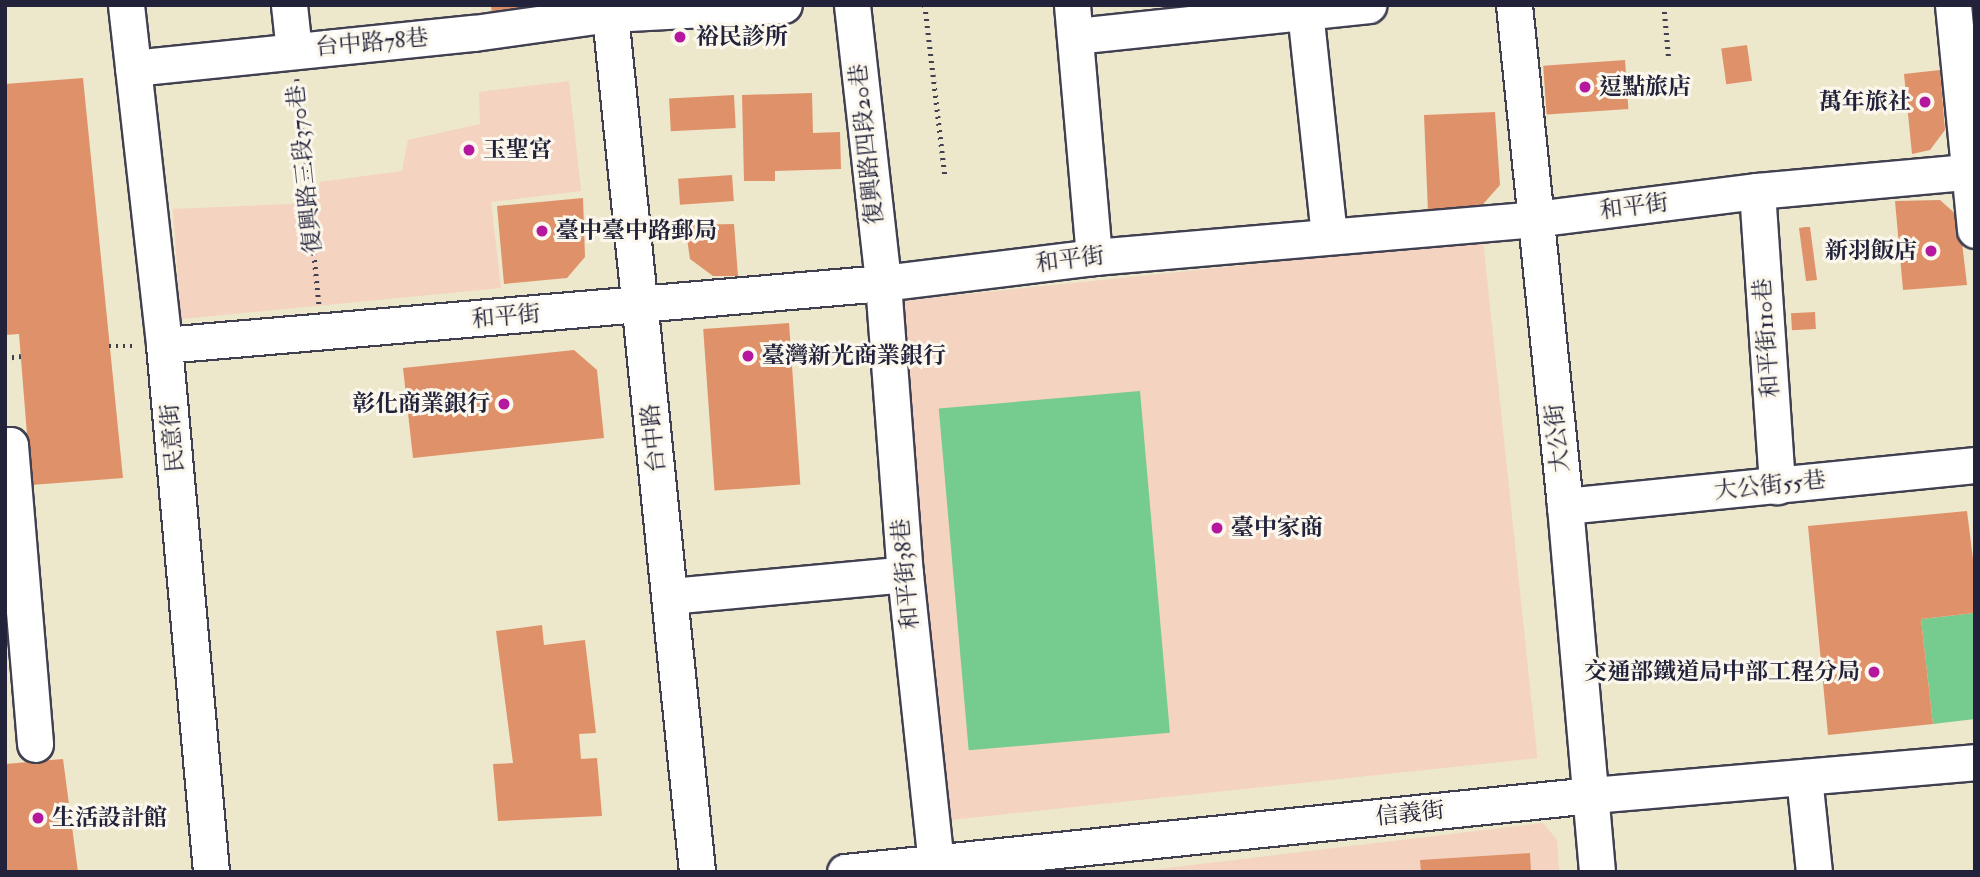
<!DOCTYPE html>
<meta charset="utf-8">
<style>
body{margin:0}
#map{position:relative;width:1980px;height:877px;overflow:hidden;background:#ede7cb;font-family:"IM FELL Double Pica","Noto Serif TC",serif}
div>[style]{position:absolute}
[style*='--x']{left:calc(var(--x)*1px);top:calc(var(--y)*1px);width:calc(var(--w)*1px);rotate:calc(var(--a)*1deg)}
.built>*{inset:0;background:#f4d3c1;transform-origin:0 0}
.green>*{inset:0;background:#76cb8f;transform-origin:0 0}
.building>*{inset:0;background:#df9269;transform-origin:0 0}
.path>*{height:4.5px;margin-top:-2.25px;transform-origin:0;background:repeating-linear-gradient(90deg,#404051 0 2px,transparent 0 7px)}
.roads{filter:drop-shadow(2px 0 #404051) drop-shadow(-2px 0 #404051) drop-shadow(0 2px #404051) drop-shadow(0 -2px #404051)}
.minor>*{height:35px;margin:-17.5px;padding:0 17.5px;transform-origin:17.5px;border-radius:17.5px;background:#fff}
.dots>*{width:19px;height:19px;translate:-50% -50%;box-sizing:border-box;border:4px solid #fbf7ec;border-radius:50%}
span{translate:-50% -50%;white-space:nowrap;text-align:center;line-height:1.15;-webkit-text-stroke:6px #fbf7ec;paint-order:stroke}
.poi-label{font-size:23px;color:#22223b;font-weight:700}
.left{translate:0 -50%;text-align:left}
.right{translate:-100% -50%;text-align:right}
.street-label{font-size:23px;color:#22223b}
.frame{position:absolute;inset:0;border:7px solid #22223b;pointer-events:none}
</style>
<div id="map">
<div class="built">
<i style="clip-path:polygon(569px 81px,581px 191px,491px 202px,501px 288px,181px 319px,173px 209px,292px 204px,317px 196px,320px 182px,402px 171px,408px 140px,480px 124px,479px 92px)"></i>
<i style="left:1483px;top:240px;width:521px;height:598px;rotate:84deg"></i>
<i style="clip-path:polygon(1543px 823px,1557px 840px,1559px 872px,1134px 872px)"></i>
</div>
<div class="green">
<i style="left:1140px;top:391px;width:343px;height:202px;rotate:85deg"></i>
<i style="clip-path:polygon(1975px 613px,1975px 719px,1933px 724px,1921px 619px)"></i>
</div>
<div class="building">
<i style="clip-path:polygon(491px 5px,573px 5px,492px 17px)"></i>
<i style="left:1747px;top:45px;width:36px;height:26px;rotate:82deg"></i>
<i style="left:1625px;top:60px;width:49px;height:82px;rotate:86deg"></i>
<i style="clip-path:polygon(1940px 70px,1945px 130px,1930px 150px,1912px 154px,1904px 74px)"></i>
<i style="clip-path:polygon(83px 78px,123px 478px,31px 485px,19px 334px,5px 335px,5px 84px)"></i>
<i style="clip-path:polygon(812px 93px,813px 133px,840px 132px,841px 169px,775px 171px,775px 181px,744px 181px,742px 95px)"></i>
<i style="left:734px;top:95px;width:33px;height:65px;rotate:87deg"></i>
<i style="clip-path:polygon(1495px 112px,1500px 185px,1477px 211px,1428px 212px,1424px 115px)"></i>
<i style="left:732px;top:175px;width:26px;height:54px;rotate:86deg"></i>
<i style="clip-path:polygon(583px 198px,585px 257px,567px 278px,504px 284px,497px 206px)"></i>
<i style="clip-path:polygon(1940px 200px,1959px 217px,1967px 285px,1903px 290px,1895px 201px)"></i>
<i style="clip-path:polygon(734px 224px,738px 276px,713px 276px,690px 259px,685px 225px)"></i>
<i style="clip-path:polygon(1805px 227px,1810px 227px,1817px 280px,1806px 281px,1799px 228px)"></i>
<i style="left:1815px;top:312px;width:17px;height:24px;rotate:87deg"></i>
<i style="left:789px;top:323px;width:162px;height:86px;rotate:86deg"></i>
<i style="clip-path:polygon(574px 350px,597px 370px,604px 438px,413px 458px,403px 368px)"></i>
<i style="clip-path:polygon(1967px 511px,1975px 575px,1975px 613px,1921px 619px,1933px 724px,1828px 735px,1808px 526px)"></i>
<i style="clip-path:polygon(542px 625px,544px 645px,585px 640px,596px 733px,579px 734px,581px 759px,597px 758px,602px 816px,498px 821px,493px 764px,513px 763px,496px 631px)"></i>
<i style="clip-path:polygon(63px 759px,78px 872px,5px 872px,5px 764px)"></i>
<i style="clip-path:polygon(1530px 853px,1531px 872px,1421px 872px,1420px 860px)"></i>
</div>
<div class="path">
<i style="--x:925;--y:5;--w:172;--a:83.3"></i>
<i style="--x:1664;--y:5;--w:55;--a:84.8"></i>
<i style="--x:297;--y:79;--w:226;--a:84.4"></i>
<i style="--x:109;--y:346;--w:26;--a:0"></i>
<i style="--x:5;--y:358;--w:16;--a:-7"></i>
</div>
<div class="roads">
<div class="minor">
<i style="--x:126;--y:5;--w:342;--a:83.6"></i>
<i style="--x:164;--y:345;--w:529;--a:84.9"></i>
<i style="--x:289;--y:5;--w:46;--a:83.8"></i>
<i style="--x:609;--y:5;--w:871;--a:84.2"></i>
<i style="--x:852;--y:5;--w:280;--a:83.6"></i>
<i style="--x:883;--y:283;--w:292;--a:85.7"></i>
<i style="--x:905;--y:574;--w:292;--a:83.9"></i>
<i style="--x:1072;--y:5;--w:253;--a:85"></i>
<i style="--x:1514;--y:5;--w:504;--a:84.19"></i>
<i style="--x:1565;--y:506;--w:367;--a:85"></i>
<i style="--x:1953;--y:5;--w:226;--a:84.4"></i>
<i style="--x:1305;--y:11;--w:226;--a:83.9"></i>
<i style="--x:1075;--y:36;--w:295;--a:-6"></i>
<i style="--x:133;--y:68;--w:343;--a:-5.9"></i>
<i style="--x:474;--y:33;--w:137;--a:-8"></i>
<i style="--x:610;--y:14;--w:174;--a:-3"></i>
<i style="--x:1757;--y:191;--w:296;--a:86.1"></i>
<i style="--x:164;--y:345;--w:722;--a:-4.93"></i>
<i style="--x:883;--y:283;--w:213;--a:-7"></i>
<i style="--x:1094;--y:257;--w:443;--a:-4.9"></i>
<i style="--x:1535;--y:219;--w:224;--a:-7.2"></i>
<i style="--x:1757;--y:191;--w:219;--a:-5.2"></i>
<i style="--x:5;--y:446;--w:5;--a:-11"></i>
<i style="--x:10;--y:445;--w:300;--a:85.2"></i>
<i style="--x:1565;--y:506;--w:412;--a:-5.7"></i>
<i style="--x:670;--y:596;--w:236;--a:-5.3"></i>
<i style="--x:1804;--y:777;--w:96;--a:84"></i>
<i style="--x:845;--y:872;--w:751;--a:-5.89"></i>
<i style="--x:1592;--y:795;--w:384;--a:-4.9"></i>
</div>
</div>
<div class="dots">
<i style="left:680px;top:37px;background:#b5179e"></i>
<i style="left:1585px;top:87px;background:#b5179e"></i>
<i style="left:1925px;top:102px;background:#b5179e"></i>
<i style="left:469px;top:150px;background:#b5179e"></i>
<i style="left:542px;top:231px;background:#b5179e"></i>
<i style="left:1931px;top:251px;background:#b5179e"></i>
<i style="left:748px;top:356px;background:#b5179e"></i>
<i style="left:504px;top:404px;background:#b5179e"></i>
<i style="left:1217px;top:528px;background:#b5179e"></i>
<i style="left:1874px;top:672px;background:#b5179e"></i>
<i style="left:38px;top:818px;background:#b5179e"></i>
</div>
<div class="poi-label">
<span class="left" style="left:696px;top:37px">裕民診所</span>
<span class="left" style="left:1599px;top:87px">逗點旅店</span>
<span class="right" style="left:1911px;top:102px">萬年旅社</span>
<span class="left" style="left:483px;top:150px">玉聖宮</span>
<span class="left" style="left:556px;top:231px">臺中臺中路郵局</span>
<span class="right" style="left:1917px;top:251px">新羽飯店</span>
<span class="left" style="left:762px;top:356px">臺灣新光商業銀行</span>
<span class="right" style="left:490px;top:404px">彰化商業銀行</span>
<span class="left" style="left:1231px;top:528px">臺中家商</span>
<span class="right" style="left:1860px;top:672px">交通部鐵道局中部工程分局</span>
<span class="left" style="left:52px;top:818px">生活設計館</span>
</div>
<div class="street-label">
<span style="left:372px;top:43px;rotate:-5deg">台中路78巷</span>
<span style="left:867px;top:144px;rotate:-96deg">復興路四段20巷</span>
<span style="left:305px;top:169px;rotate:-96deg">復興路三段370巷</span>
<span style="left:1634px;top:207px;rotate:-7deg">和平街</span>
<span style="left:1070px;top:260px;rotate:-7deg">和平街</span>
<span style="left:506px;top:317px;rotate:-5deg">和平街</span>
<span style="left:1767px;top:338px;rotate:-94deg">和平街110巷</span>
<span style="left:173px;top:438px;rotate:-95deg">民意街</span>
<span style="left:654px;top:438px;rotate:-96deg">台中路</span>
<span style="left:1558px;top:438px;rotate:-96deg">大公街</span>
<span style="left:1770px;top:486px;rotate:-6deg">大公街55巷</span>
<span style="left:906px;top:574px;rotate:-95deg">和平街38巷</span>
<span style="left:1410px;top:814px;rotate:-6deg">信義街</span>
</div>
<div class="frame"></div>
</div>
